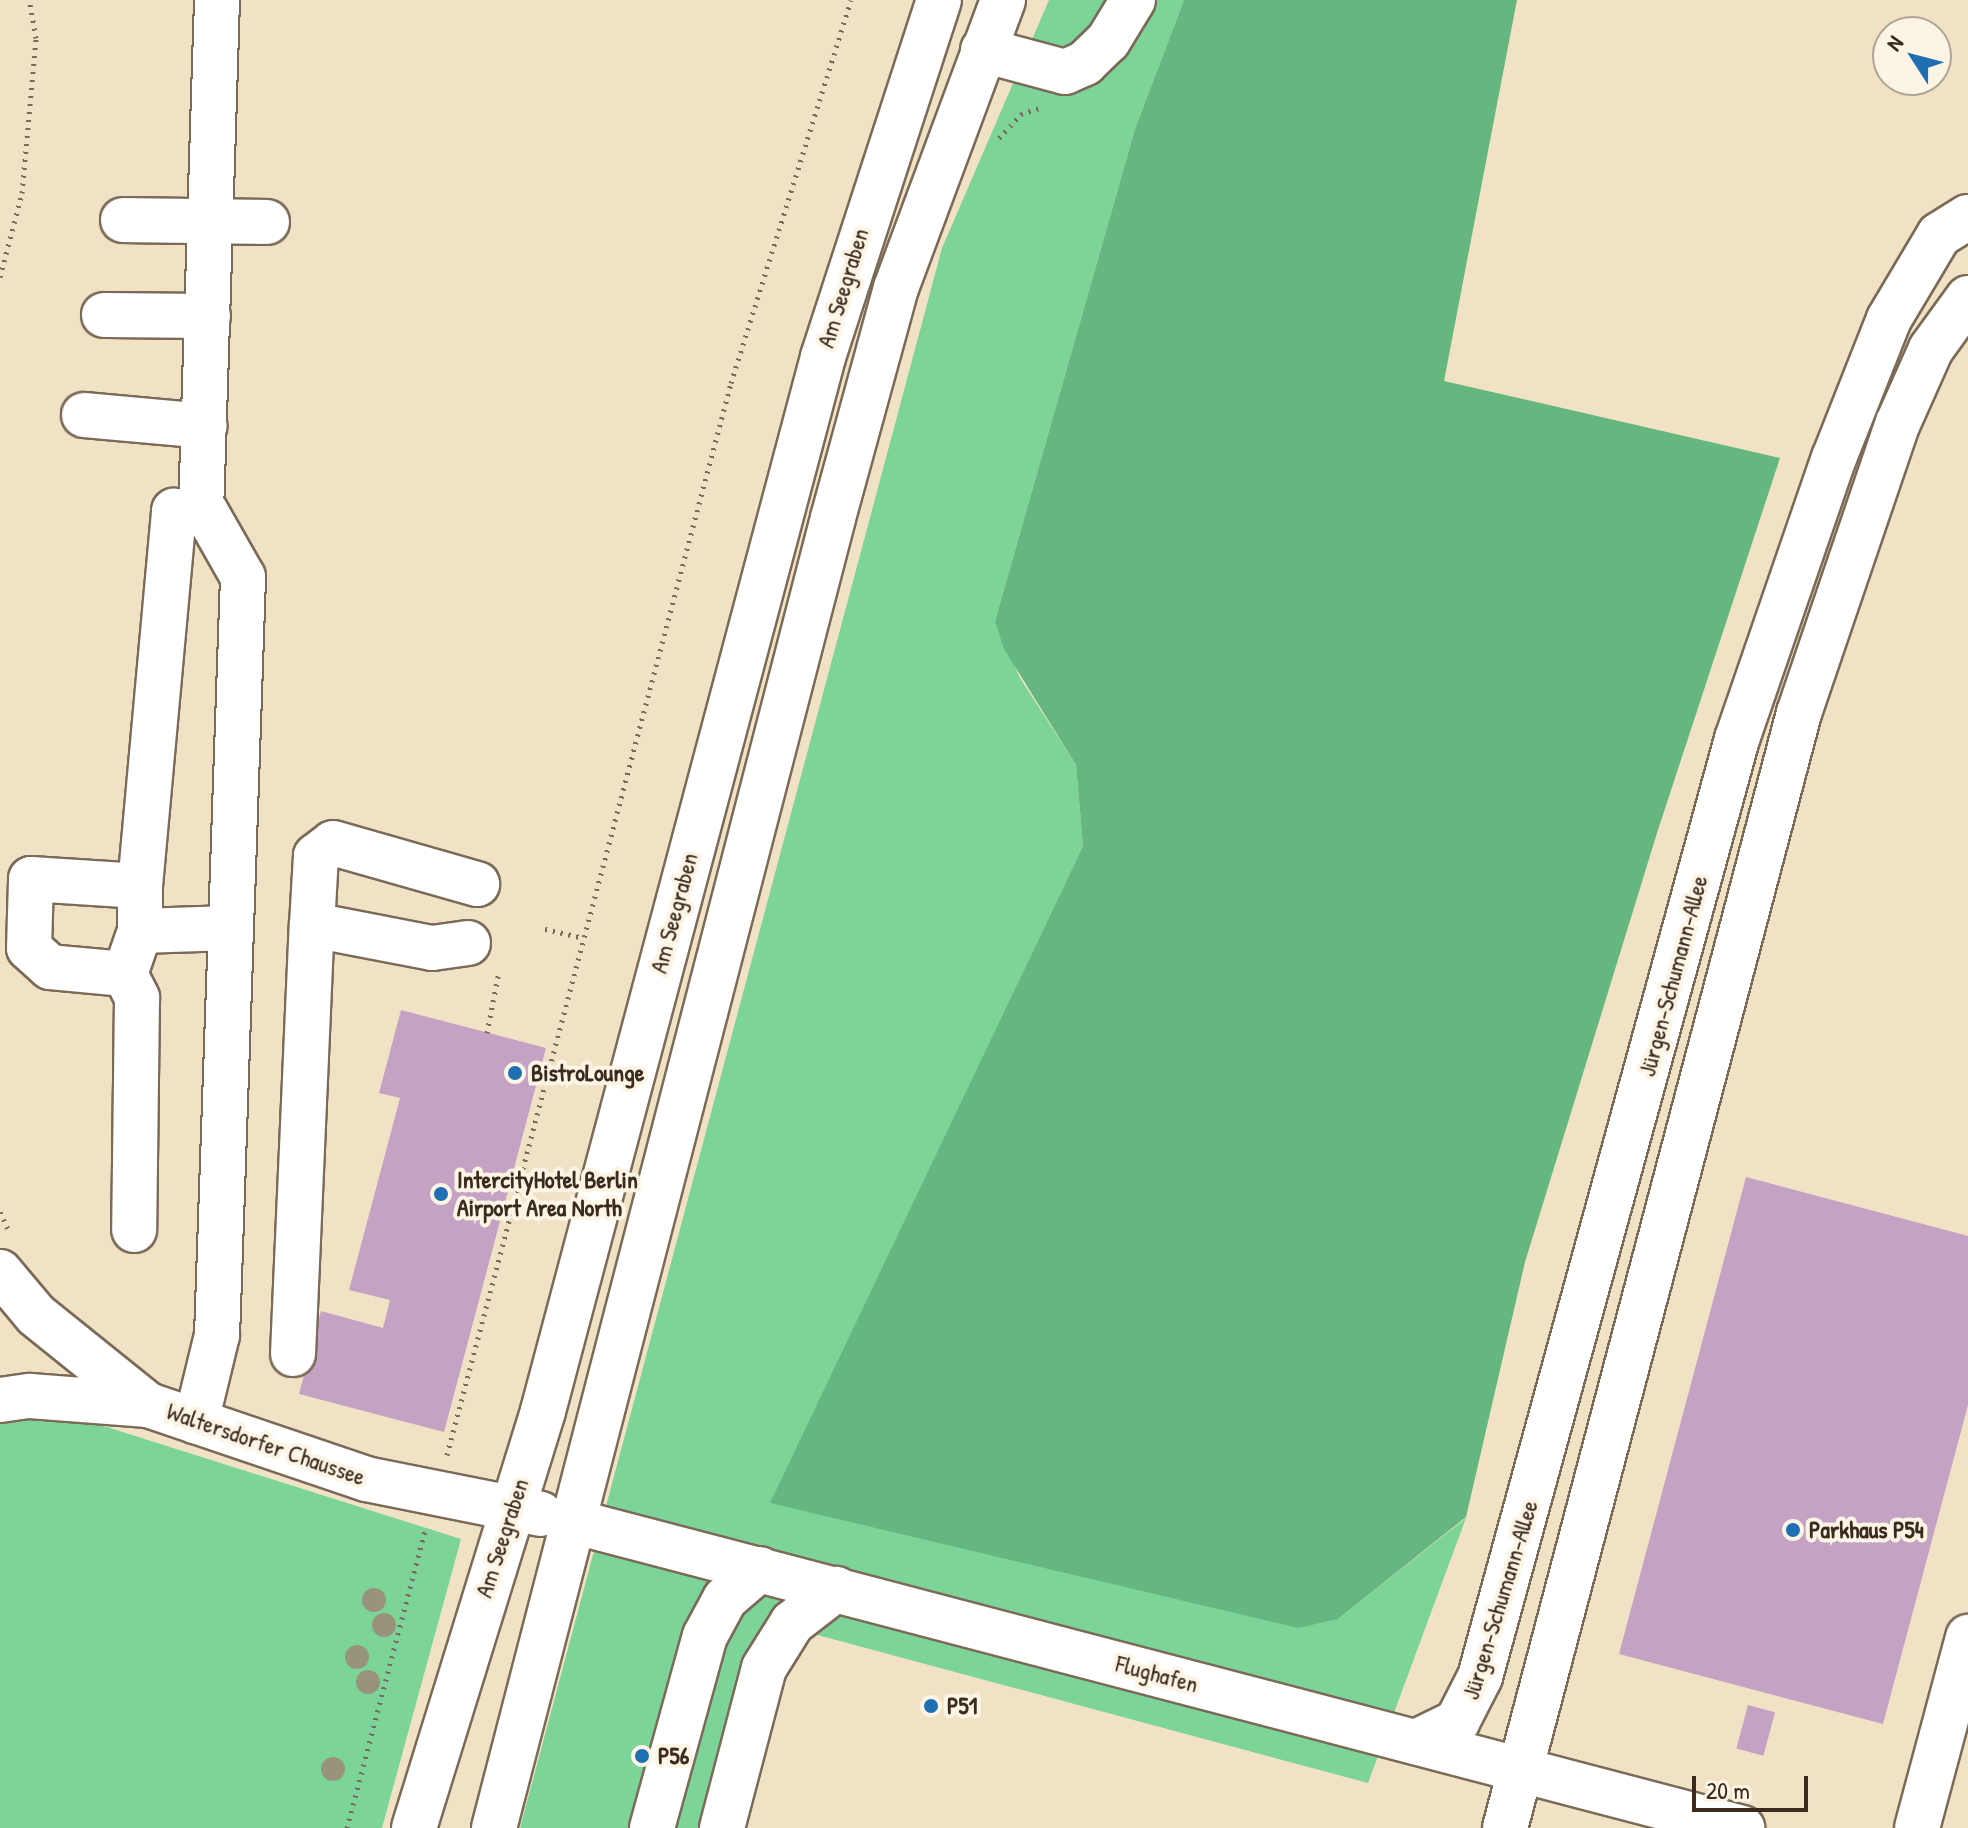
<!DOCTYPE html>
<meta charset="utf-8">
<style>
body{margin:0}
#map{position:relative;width:1968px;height:1828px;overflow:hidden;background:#f2e2c5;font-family:"Patrick Hand",sans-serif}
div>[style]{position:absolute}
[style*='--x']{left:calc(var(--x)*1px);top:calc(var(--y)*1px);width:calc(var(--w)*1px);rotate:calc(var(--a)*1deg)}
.green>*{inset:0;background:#7dd498}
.forest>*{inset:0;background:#66b680}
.building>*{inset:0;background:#c4a2c3;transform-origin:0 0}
.path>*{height:5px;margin-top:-2.5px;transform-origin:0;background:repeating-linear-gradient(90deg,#7b6a58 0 2px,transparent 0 8px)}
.roads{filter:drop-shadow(2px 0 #7b6a58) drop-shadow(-2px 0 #7b6a58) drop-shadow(0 2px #7b6a58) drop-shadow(0 -2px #7b6a58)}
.minor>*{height:44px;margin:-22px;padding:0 22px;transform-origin:22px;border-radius:22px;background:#fff}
.major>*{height:44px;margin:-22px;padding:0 22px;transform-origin:22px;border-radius:22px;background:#fff}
.trees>*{width:24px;height:24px;margin:-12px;border-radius:50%;background:#97947a}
.dots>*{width:22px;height:22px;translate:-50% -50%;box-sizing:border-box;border:4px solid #fcf5e5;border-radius:50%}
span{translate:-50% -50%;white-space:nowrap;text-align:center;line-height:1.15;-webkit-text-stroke:8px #fcf5e5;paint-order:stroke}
.street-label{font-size:24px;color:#3b2a1e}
.poi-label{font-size:24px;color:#3b2a1e;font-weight:700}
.left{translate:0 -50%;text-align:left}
.north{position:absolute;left:1872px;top:16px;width:80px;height:80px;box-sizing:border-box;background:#fcf5e5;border:2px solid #afa495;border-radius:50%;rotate:306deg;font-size:22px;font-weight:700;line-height:32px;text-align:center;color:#3b2a1e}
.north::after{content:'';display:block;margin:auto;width:28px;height:36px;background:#1f6fb2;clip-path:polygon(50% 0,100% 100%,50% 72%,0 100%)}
.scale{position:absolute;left:1692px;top:1776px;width:116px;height:36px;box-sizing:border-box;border:4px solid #3b2a1e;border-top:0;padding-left:10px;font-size:24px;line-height:28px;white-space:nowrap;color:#3b2a1e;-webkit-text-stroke:6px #fcf5e5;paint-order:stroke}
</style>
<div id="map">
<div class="green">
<i style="clip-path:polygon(1049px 0,1184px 0,1135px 129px,995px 621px,1020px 678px,1076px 765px,1083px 846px,771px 1503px,1338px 1619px,1466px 1518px,1368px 1783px,799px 1630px,747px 1828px,520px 1828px,942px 248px)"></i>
<i style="clip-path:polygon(32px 1410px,107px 1427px,461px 1539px,382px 1828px,0 1828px,0 1418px)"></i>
</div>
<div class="forest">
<i style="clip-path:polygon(1184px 0,1517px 0,1444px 381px,1780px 458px,1657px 833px,1525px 1262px,1466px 1517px,1338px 1619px,1298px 1628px,770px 1503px,1083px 846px,1076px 765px,1004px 649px,995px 621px,1135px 129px)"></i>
</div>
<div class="building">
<i style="clip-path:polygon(401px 1010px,546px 1048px,444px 1432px,299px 1394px,321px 1311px,383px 1328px,390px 1300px,349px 1290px,400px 1098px,379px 1093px)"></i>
<i style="clip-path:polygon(1746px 1177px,1968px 1236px,1968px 1405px,1883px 1724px,1619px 1654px)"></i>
<i style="left:1748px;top:1705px;width:28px;height:45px;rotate:15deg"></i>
</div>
<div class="path">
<i style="--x:999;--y:138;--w:33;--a:-47"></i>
<i style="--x:1021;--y:114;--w:19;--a:-18"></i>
<i style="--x:0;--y:277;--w:87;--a:-75.3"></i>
<i style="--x:22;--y:193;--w:156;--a:-84.8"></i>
<i style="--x:36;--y:38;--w:39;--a:-100"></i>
<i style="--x:545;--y:929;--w:39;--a:13"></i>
<i style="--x:487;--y:1033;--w:63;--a:-79"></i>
<i style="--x:0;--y:1212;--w:23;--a:65"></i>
<i style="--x:447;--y:1455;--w:1109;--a:-75.16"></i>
<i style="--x:731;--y:383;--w:401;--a:-72.6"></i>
<i style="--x:347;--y:1828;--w:308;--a:-75.3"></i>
</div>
<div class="roads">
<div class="minor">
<i style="--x:983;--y:50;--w:85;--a:15"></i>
<i style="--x:1065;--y:72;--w:22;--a:-24"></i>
<i style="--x:1085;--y:63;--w:32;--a:-44"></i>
<i style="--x:1108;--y:41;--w:48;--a:-58.6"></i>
<i style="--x:123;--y:220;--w:144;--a:0.8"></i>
<i style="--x:104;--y:315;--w:104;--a:0.6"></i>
<i style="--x:84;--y:415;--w:121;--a:5.2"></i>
<i style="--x:201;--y:512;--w:512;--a:-88.21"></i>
<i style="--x:140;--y:886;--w:377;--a:-84.8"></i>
<i style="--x:174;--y:511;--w:32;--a:2"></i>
<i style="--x:206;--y:512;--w:75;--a:60.4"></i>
<i style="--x:243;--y:577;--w:758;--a:91.96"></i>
<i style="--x:217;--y:1335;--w:89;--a:103.6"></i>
<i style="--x:140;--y:931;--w:46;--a:109.2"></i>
<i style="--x:125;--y:974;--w:75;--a:-174.7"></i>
<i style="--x:50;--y:967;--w:28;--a:-138"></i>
<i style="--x:29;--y:948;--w:69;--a:-88.3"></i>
<i style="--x:31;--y:879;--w:109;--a:3.7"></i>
<i style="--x:140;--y:886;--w:45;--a:90"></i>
<i style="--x:140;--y:931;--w:91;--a:-1.9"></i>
<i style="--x:468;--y:943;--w:36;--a:172"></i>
<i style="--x:432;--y:948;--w:122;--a:-169.1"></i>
<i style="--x:312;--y:925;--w:69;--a:-86.7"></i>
<i style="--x:316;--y:856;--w:21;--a:-37"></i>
<i style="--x:333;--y:843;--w:150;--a:15.9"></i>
<i style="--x:125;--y:974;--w:27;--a:63"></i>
<i style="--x:137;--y:998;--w:232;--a:90.7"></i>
<i style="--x:293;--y:1354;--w:429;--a:-87.5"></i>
<i style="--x:0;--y:1400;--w:30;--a:-8"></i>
<i style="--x:30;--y:1396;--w:118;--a:4.4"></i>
<i style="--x:572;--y:1521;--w:1210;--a:14.7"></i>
<i style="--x:1416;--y:1742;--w:46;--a:-26"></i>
<i style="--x:1457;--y:1722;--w:51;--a:-62.9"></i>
<i style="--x:1480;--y:1677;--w:973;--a:-74.68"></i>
<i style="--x:1737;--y:739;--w:297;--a:-71"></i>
<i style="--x:1834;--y:458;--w:149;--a:-68.4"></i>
<i style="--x:1889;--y:319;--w:98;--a:-59.2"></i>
<i style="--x:1939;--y:235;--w:34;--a:-32"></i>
<i style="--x:652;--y:1828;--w:199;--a:-74.6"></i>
<i style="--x:705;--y:1636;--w:42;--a:-61.6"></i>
<i style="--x:725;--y:1599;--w:46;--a:-40.6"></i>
<i style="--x:722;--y:1828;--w:165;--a:-75.3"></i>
<i style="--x:764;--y:1668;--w:53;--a:-58.1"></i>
<i style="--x:792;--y:1623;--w:56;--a:-37.7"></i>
<i style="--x:1505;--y:1828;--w:1153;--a:-75.23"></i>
<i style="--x:1799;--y:713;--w:306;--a:-71.2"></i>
<i style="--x:1898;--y:423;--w:81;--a:-66"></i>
<i style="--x:1931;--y:349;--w:63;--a:-54"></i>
<i style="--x:1917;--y:1828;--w:198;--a:-75"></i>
</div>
<div class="major">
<i style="--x:0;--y:1272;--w:56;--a:50.1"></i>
<i style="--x:36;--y:1315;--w:144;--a:38.8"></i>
<i style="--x:148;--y:1405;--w:230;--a:18.7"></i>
<i style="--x:366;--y:1479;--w:178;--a:11.3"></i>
<i style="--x:414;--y:1828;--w:436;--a:-72.8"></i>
<i style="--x:543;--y:1411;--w:1091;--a:-75.12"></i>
<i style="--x:823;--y:357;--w:375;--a:-72"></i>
<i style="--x:494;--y:1828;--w:1353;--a:-75.49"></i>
<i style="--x:833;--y:518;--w:238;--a:-74.7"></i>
<i style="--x:896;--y:288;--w:307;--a:-69.6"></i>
</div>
</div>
<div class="trees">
<i style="left:374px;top:1600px"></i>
<i style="left:384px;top:1625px"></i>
<i style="left:357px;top:1657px"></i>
<i style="left:368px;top:1682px"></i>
<i style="left:333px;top:1769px"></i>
</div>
<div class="dots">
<i style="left:515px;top:1073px;background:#1f6fb2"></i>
<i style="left:441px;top:1194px;background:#1f6fb2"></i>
<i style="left:1793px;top:1530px;background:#1f6fb2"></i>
<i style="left:931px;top:1706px;background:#1f6fb2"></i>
<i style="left:642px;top:1756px;background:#1f6fb2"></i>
</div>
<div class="street-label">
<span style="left:843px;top:288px;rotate:-73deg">Am Seegraben</span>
<span style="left:674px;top:913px;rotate:-75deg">Am Seegraben</span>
<span style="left:1673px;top:976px;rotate:-75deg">Jürgen-Schumann-Allee</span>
<span style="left:266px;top:1444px;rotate:19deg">Waltersdorfer Chaussee</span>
<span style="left:502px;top:1538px;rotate:-72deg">Am Seegraben</span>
<span style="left:1500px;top:1600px;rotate:-73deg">Jürgen-Schumann-Allee</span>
<span style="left:1157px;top:1674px;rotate:15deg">Flughafen</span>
</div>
<div class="poi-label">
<span class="left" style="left:531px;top:1073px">BistroLounge</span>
<span class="left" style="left:457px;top:1194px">IntercityHotel Berlin<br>Airport Area North</span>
<span class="left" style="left:1809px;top:1530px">Parkhaus P54</span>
<span class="left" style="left:947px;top:1706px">P51</span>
<span class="left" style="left:658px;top:1756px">P56</span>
</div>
<div class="north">N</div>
<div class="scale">20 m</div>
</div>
